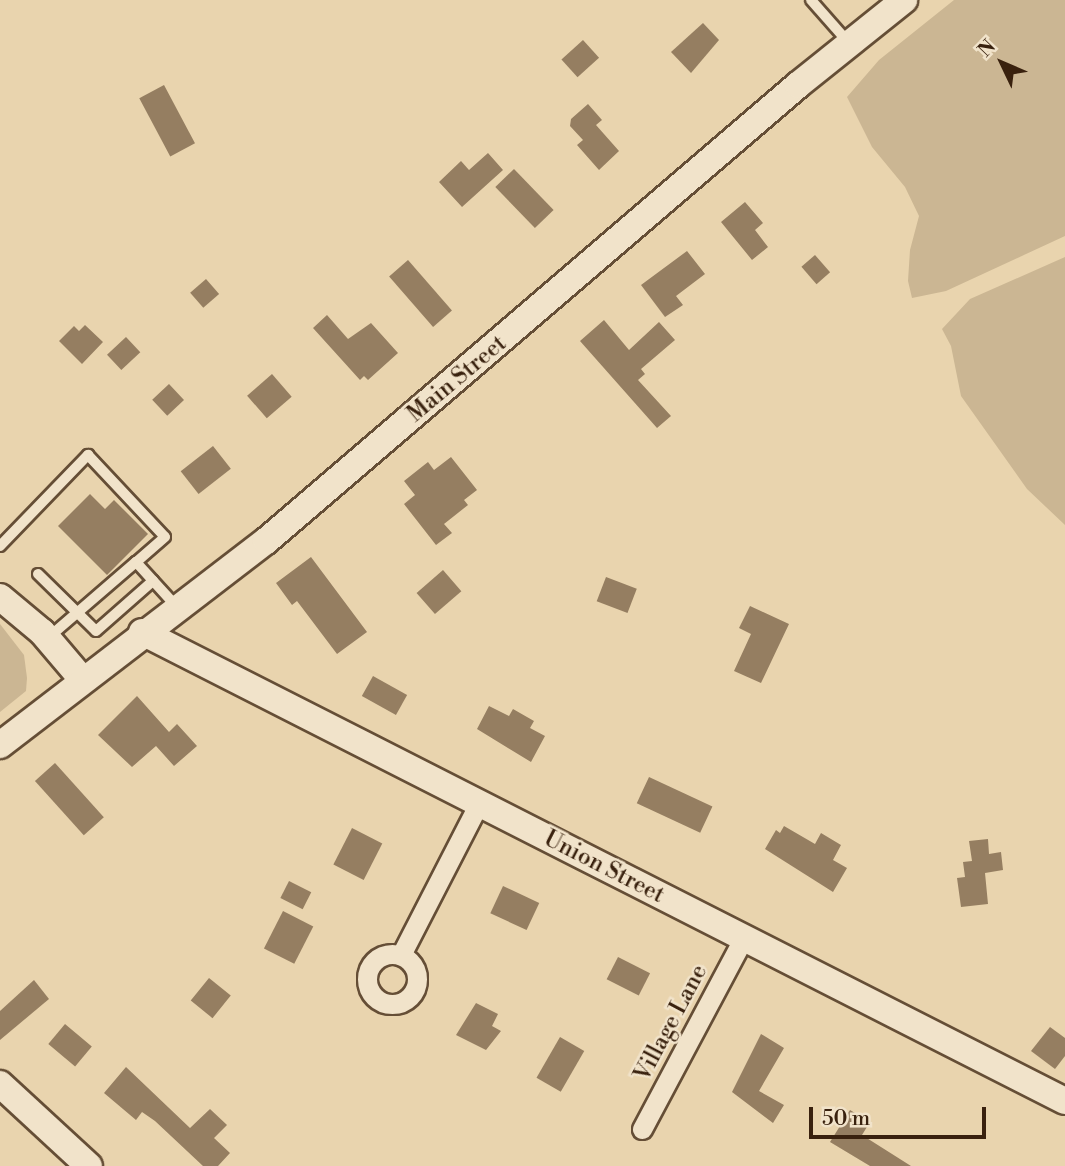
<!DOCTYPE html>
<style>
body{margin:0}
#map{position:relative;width:1065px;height:1166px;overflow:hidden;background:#e9d4ae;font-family:"Libre Bodoni",serif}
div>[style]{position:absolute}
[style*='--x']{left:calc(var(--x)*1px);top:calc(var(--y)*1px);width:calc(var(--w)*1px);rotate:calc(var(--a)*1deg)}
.green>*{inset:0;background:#cbb693}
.building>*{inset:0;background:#957e61;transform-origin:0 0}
.roads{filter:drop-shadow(2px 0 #654e36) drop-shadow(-2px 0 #654e36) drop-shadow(0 2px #654e36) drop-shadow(0 -2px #654e36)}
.lane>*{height:10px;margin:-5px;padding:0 5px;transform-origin:5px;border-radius:5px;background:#f1e3ca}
.street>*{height:19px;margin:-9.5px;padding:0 9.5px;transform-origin:9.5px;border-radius:9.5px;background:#f1e3ca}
.street>.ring{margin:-9.5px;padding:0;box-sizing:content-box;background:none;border:19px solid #f1e3ca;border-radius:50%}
.secondary>*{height:26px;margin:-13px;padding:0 13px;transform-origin:13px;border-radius:13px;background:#f1e3ca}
span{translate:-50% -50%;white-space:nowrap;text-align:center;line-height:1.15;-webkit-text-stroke:5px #f1e3ca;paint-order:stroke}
.street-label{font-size:23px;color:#39210e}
.north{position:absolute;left:967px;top:28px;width:70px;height:70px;-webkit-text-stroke:5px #f1e3ca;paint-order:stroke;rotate:314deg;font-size:19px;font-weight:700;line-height:28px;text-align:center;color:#39210e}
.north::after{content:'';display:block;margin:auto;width:24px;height:32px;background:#39210e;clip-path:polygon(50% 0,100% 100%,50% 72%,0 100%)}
.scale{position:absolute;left:809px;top:1107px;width:177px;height:32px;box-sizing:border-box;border:4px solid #39210e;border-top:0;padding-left:9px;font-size:21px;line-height:24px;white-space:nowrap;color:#39210e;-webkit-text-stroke:5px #f1e3ca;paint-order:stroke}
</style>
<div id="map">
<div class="green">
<i style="clip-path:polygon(954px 0,1065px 0,1065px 236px,946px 291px,912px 298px,908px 281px,910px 250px,919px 216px,905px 187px,872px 147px,847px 97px,879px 60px)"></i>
<i style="clip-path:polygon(1065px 257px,1065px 525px,1027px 489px,961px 396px,951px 346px,942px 329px,970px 299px)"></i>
<i style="clip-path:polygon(0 624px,24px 655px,27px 678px,26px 691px,0 712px)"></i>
</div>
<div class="building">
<i style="clip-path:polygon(703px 23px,719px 40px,691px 73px,671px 52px)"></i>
<i style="left:583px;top:40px;width:24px;height:29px;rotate:48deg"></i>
<i style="left:164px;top:85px;width:66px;height:28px;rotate:62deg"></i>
<i style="clip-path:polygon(588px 104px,602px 120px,596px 125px,619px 151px,599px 170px,577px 145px,583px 140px,570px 126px,571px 119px)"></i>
<i style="clip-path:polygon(488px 153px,503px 170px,462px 207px,439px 182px,461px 161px,469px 170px)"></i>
<i style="left:514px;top:169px;width:57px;height:26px;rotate:46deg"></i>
<i style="clip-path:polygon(745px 202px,763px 223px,755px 230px,768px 247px,752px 260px,721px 222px)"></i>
<i style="clip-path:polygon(687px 251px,705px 274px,676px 296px,683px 305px,665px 317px,641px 285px)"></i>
<i style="left:815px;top:255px;width:23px;height:18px;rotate:49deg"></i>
<i style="left:408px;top:260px;width:67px;height:25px;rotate:49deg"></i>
<i style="left:206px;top:279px;width:20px;height:21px;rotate:49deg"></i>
<i style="clip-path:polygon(327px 315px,348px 339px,371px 323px,398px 353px,368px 380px,364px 376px,360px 380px,313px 328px)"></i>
<i style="clip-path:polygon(604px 320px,629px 350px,659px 322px,675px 340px,641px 369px,645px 374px,638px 380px,671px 416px,657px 428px,580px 341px)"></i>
<i style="clip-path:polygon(85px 325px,103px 342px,82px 364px,59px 341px,74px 326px,79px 331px)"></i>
<i style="left:126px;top:337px;width:21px;height:26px;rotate:47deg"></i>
<i style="left:272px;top:374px;width:30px;height:33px;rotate:49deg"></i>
<i style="left:169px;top:384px;width:22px;height:23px;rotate:47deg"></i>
<i style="left:213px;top:446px;width:29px;height:41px;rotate:52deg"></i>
<i style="clip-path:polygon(451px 457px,477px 490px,464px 500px,468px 505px,444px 524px,452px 533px,436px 545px,404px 504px,415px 495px,404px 481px,428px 462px,434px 470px)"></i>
<i style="clip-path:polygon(90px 494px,105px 509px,114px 500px,148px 534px,107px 575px,58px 526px)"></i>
<i style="clip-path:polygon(311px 557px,367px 632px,337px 654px,297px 601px,292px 605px,276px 583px)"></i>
<i style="left:443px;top:570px;width:28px;height:35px;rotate:49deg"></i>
<i style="left:606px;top:577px;width:33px;height:26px;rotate:21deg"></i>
<i style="clip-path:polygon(750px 606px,789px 624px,761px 683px,734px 671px,751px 634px,739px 628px)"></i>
<i style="left:373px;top:676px;width:39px;height:23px;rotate:29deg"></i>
<i style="clip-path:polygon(137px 696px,169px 732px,177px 724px,197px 746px,174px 766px,156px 746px,132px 767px,98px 735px)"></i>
<i style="clip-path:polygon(489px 706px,509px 716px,513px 709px,534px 721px,530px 728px,545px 736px,531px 762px,477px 729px)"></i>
<i style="left:55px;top:763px;width:73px;height:27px;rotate:48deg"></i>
<i style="left:649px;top:777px;width:70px;height:29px;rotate:25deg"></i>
<i style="clip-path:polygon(784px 826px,815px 844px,821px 833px,841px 845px,833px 860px,847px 868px,833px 892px,765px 849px,776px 830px,780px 833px)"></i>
<i style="left:352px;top:828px;width:34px;height:41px;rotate:27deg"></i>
<i style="clip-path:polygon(988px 839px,989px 854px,1001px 852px,1003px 870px,985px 873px,988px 904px,961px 907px,957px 878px,965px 877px,963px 862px,972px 861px,969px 841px)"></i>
<i style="left:289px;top:881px;width:25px;height:19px;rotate:27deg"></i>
<i style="left:503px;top:886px;width:40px;height:30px;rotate:25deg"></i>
<i style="left:283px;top:911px;width:34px;height:42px;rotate:27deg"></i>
<i style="left:618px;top:957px;width:36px;height:25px;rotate:27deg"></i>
<i style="left:209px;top:978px;width:28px;height:29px;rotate:39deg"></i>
<i style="clip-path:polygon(34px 980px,49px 999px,0 1040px,0 1011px)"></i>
<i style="clip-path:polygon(476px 1003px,498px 1014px,492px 1026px,501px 1031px,486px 1050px,456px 1035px)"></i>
<i style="left:65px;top:1024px;width:35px;height:26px;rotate:40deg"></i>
<i style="clip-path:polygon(1050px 1027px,1065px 1038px,1065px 1056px,1055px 1069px,1031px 1051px)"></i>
<i style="clip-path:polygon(761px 1034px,784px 1048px,759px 1091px,784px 1105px,773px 1123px,732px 1092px)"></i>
<i style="left:560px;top:1037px;width:28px;height:47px;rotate:30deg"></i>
<i style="clip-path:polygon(126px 1067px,190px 1128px,210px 1109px,227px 1125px,214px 1138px,230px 1153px,218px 1166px,203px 1166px,155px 1121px,142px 1112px,136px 1120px,104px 1093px)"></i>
<i style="clip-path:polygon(850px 1110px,870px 1122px,862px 1135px,911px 1166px,870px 1166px,830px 1142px)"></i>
</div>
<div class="roads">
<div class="lane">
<i style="--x:811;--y:0;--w:56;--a:48.6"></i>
<i style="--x:0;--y:546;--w:127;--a:-46"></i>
<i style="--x:88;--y:455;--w:112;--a:46.8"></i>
<i style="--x:165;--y:537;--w:38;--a:139"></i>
<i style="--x:38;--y:574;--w:81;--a:44.5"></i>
<i style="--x:96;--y:631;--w:76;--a:-41.3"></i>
<i style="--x:49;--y:637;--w:115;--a:-40.8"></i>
<i style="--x:136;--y:562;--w:59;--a:47.7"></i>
</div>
<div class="street">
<i class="ring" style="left:367px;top:954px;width:31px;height:31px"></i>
<i style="--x:401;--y:955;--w:171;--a:-62.8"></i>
<i style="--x:642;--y:1129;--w:215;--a:-62"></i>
</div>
<div class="secondary">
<i style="--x:0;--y:597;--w:55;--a:39.8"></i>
<i style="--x:42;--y:632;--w:62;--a:49.6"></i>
<i style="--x:142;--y:632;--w:1035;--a:26.94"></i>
<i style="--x:0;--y:745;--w:335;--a:-37.5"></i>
<i style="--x:266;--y:541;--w:701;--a:-40.6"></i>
<i style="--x:798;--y:85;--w:136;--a:-38.7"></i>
<i style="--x:0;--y:1084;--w:121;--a:42.7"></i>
</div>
</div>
<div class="street-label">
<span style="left:457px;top:379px;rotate:-40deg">Main Street</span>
<span style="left:604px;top:867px;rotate:27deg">Union Street</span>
<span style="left:671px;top:1023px;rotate:-62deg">Village Lane</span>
</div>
<div class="north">N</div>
<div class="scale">50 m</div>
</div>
